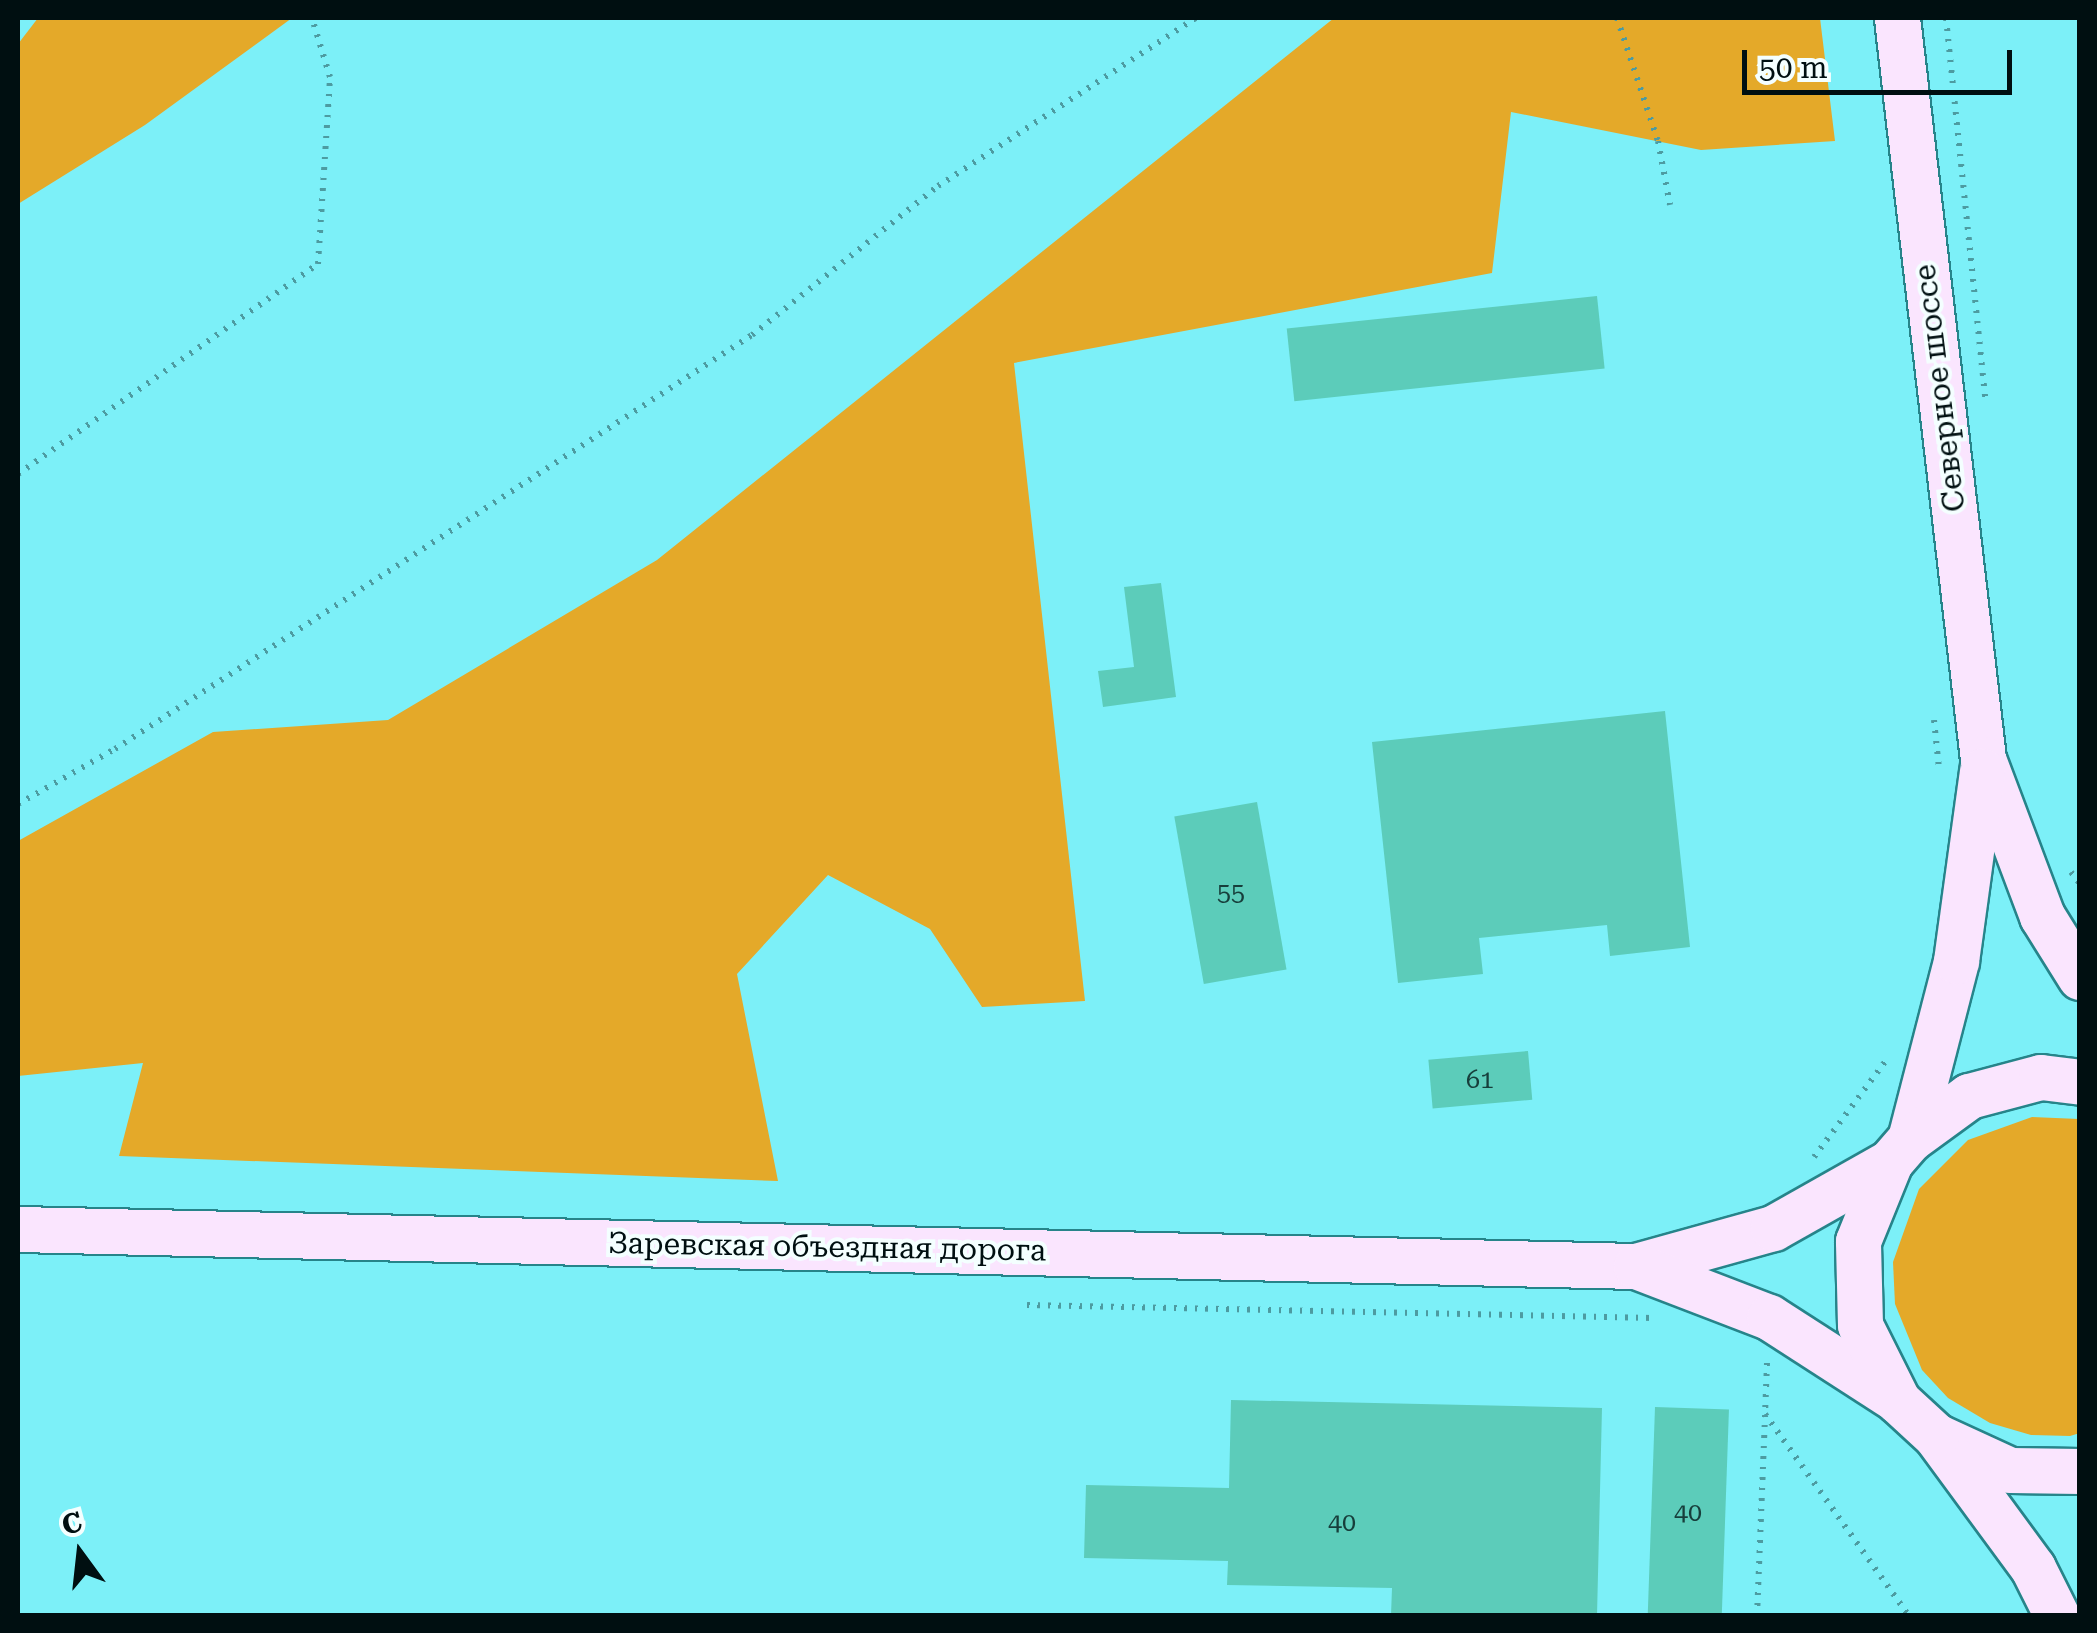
<!DOCTYPE html>
<meta charset="utf-8">
<style>
body{margin:0}
#map{position:relative;width:2097px;height:1633px;overflow:hidden;background:#7cf0f8;font-family:"Roboto Serif",serif}
div>[style]{position:absolute}
[style*='--x']{left:calc(var(--x)*1px);top:calc(var(--y)*1px);width:calc(var(--w)*1px);rotate:calc(var(--a)*1deg)}
.green>*{inset:0;background:#e4a929}
.building>*{inset:0;background:#5cccba;transform-origin:0 0}
.path>*{height:6px;margin-top:-3px;transform-origin:0;background:repeating-linear-gradient(90deg,#4d9ba1 0 2.5px,transparent 0 10.5px)}
.roads{filter:drop-shadow(2px 0 #26848a) drop-shadow(-2px 0 #26848a) drop-shadow(0 2px #26848a) drop-shadow(0 -2px #26848a)}
.secondary>*{height:45px;margin:-22.5px;padding:0 22.5px;transform-origin:22.5px;border-radius:22.5px;background:#fae5fe}
span{translate:-50% -50%;white-space:nowrap;text-align:center;line-height:1.15;-webkit-text-stroke:8px #f4ffff;paint-order:stroke}
.number-label{font-size:25px;color:#173e3b}
.number-label span{-webkit-text-stroke-width:0}
.street-label{font-size:30px;color:#000f11}
.frame{position:absolute;inset:0;border:20px solid #000f11;pointer-events:none}
.north{position:absolute;left:30px;top:1503px;width:100px;height:100px;-webkit-text-stroke:8px #f4ffff;paint-order:stroke;rotate:345deg;font-size:28px;font-weight:700;line-height:40px;text-align:center;color:#000f11}
.north::after{content:'';display:block;margin:auto;width:35px;height:45px;background:#000f11;clip-path:polygon(50% 0,100% 100%,50% 72%,0 100%)}
.scale{position:absolute;left:1742px;top:50px;width:270px;height:45px;box-sizing:border-box;border:5px solid #000f11;border-top:0;padding-left:12px;font-size:30px;line-height:35px;white-space:nowrap;color:#000f11;-webkit-text-stroke:8px #f4ffff;paint-order:stroke}
</style>
<div id="map">
<div class="green">
<i style="clip-path:polygon(38px 18px,292px 18px,145px 125px,18px 204px,18px 44px)"></i>
<i style="clip-path:polygon(1334px 18px,1820px 18px,1835px 141px,1701px 150px,1511px 112px,1492px 273px,1014px 363px,1085px 1001px,982px 1007px,930px 929px,828px 875px,737px 974px,778px 1181px,119px 1156px,143px 1063px,18px 1076px,18px 841px,213px 732px,388px 720px,657px 560px)"></i>
<i style="clip-path:polygon(2032px 1117px,2079px 1119px,2080px 1433px,2070px 1436px,2031px 1435px,1990px 1423px,1948px 1398px,1922px 1370px,1895px 1304px,1893px 1262px,1919px 1189px,1968px 1140px)"></i>
</div>
<div class="building">
<i style="left:1597px;top:296px;width:73px;height:312px;rotate:84deg"></i>
<i style="clip-path:polygon(1161px 583px,1176px 697px,1103px 707px,1098px 671px,1134px 667px,1124px 587px)"></i>
<i style="clip-path:polygon(1665px 711px,1690px 947px,1610px 956px,1607px 925px,1479px 938px,1483px 974px,1398px 983px,1372px 742px)"></i>
<i style="left:1257px;top:802px;width:170px;height:84px;rotate:80deg"></i>
<i style="left:1528px;top:1051px;width:49px;height:100px;rotate:85deg"></i>
<i style="clip-path:polygon(1231px 1400px,1602px 1408px,1597px 1616px,1391px 1615px,1392px 1588px,1227px 1585px,1228px 1561px,1084px 1558px,1086px 1485px,1229px 1488px)"></i>
<i style="left:1655px;top:1407px;width:74px;height:209px;rotate:2deg"></i>
</div>
<div class="path">
<i style="--x:1617;--y:18;--w:130;--a:71.6"></i>
<i style="--x:1658;--y:141;--w:65;--a:79.4"></i>
<i style="--x:1946;--y:18;--w:388;--a:84.1"></i>
<i style="--x:18;--y:474;--w:366;--a:-35"></i>
<i style="--x:318;--y:264;--w:187;--a:-86.3"></i>
<i style="--x:330;--y:77;--w:62;--a:-107"></i>
<i style="--x:1934;--y:720;--w:48;--a:84.1"></i>
<i style="--x:18;--y:804;--w:112;--a:-29.6"></i>
<i style="--x:115;--y:749;--w:760;--a:-33.02"></i>
<i style="--x:752;--y:335;--w:238;--a:-38.7"></i>
<i style="--x:938;--y:186;--w:308;--a:-33.1"></i>
<i style="--x:2071;--y:872;--w:15;--a:53"></i>
<i style="--x:1814;--y:1157;--w:122;--a:-53.3"></i>
<i style="--x:1027;--y:1305;--w:626;--a:1.19"></i>
<i style="--x:1767;--y:1363;--w:51;--a:92.2"></i>
<i style="--x:1765;--y:1414;--w:248;--a:54.5"></i>
<i style="--x:1757;--y:1616;--w:201;--a:-87.7"></i>
</div>
<div class="roads">
<div class="secondary">
<i style="--x:1897;--y:18;--w:746;--a:83.38"></i>
<i style="--x:1983;--y:759;--w:168;--a:69.4"></i>
<i style="--x:2042;--y:916;--w:72;--a:58.1"></i>
<i style="--x:1910;--y:1139;--w:184;--a:-75.5"></i>
<i style="--x:1956;--y:961;--w:192;--a:-82.2"></i>
<i style="--x:18;--y:1229;--w:1618;--a:1.31"></i>
<i style="--x:1636;--y:1266;--w:142;--a:-15.5"></i>
<i style="--x:1773;--y:1228;--w:134;--a:-29.4"></i>
<i style="--x:1636;--y:1266;--w:142;--a:21"></i>
<i style="--x:1769;--y:1317;--w:151;--a:32.8"></i>
<i style="--x:1938;--y:1437;--w:79;--a:24.6"></i>
<i style="--x:2010;--y:1470;--w:70;--a:0.8"></i>
<i style="--x:2057;--y:1616;--w:54;--a:-116.6"></i>
<i style="--x:2033;--y:1568;--w:164;--a:-126.3"></i>
<i style="--x:1936;--y:1436;--w:52;--a:-137.4"></i>
<i style="--x:1898;--y:1401;--w:85;--a:-116.6"></i>
<i style="--x:1860;--y:1325;--w:84;--a:-91.4"></i>
<i style="--x:1858;--y:1241;--w:85;--a:-67.9"></i>
<i style="--x:1890;--y:1162;--w:30;--a:-49"></i>
<i style="--x:1910;--y:1139;--w:73;--a:-36.1"></i>
<i style="--x:1969;--y:1096;--w:74;--a:-14.8"></i>
<i style="--x:2041;--y:1077;--w:39;--a:7"></i>
</div>
</div>
<div class="number-label">
<span style="left:1231px;top:893px">55</span>
<span style="left:1480px;top:1080px">61</span>
<span style="left:1688px;top:1513px">40</span>
<span style="left:1342px;top:1523px">40</span>
</div>
<div class="street-label">
<span style="left:1940px;top:388px;rotate:-97deg">Северное шоссе</span>
<span style="left:827px;top:1247px;rotate:1deg">Заревская объездная дорога</span>
</div>
<div class="frame"></div>
<div class="north">С</div>
<div class="scale">50 m</div>
</div>
